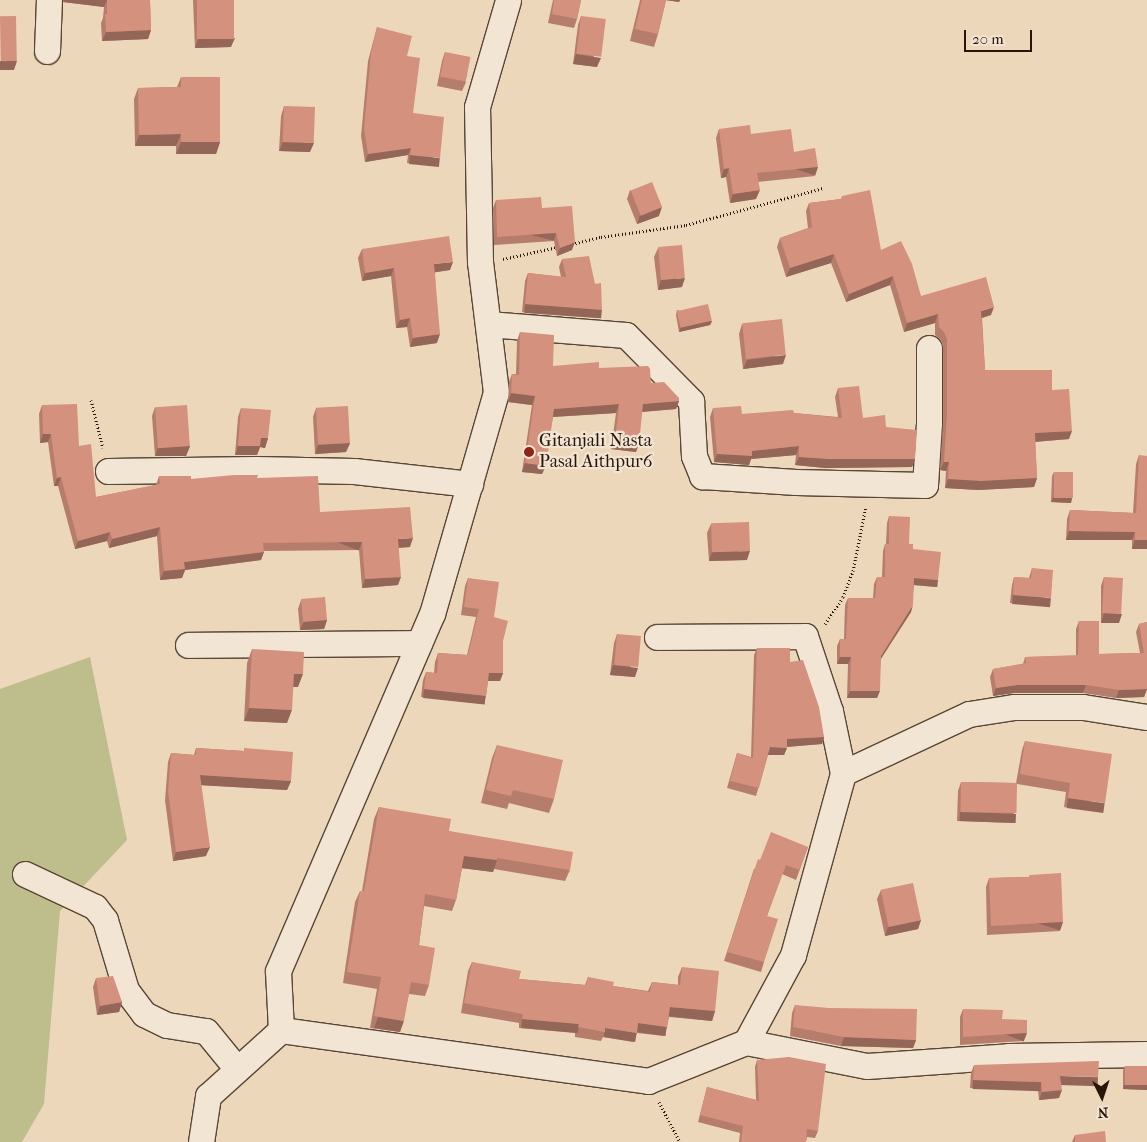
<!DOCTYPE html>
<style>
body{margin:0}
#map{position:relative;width:1147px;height:1142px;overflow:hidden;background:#ecd7bb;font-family:"IM FELL French Canon",serif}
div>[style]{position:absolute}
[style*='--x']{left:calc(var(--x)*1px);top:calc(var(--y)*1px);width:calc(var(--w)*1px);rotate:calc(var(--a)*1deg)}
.green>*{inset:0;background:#bebd8c}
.path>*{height:3px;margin-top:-1.5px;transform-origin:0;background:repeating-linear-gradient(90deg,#271509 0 1px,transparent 0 3.5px)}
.roads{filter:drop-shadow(1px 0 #584636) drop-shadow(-1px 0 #584636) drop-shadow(0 1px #584636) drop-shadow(0 -1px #584636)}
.street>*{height:25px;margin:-12.5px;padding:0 12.5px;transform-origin:12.5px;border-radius:12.5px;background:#f3e5d3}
.wall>*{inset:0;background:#b67d6c}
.shaded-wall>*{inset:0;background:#946658;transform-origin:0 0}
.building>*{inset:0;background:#d4917d;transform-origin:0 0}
.dots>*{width:14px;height:14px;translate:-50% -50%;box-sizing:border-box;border:2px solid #f3e5d3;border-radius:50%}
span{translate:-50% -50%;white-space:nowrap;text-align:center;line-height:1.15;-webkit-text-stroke:4.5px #f3e5d3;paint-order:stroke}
.poi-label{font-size:18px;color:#271509}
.left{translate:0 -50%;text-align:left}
.north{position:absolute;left:1077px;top:1072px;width:50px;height:50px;-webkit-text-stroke:4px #f3e5d3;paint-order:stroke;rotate:176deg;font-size:14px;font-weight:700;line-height:20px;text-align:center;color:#271509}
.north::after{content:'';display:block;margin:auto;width:18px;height:22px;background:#271509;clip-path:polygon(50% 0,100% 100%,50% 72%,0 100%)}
.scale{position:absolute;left:964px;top:30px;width:68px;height:22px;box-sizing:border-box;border:2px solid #271509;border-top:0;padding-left:6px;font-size:15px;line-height:18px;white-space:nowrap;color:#271509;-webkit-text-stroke:4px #f3e5d3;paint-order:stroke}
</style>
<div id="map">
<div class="green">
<i style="clip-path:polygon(90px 657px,127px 840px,60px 911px,44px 1104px,22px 1142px,0 1142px,0 689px)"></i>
</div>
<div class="path">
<i style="--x:572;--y:244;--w:30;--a:-14"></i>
<i style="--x:601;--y:237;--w:86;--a:-8"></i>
<i style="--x:686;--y:225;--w:142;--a:-15.1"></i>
<i style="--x:503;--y:259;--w:56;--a:-12.3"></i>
<i style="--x:91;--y:400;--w:49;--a:76"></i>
<i style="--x:825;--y:624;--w:32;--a:-56"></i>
<i style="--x:843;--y:597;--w:28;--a:-69"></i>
<i style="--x:853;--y:571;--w:66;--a:-78.7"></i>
<i style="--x:659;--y:1102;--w:45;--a:62.3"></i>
</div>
<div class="roads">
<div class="street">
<i style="--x:47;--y:51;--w:51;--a:-87.8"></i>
<i style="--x:488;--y:324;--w:138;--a:4.6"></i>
<i style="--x:626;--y:335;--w:93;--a:45.4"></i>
<i style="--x:691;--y:401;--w:55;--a:86.9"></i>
<i style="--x:694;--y:456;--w:22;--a:68"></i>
<i style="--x:702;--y:476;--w:94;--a:3.7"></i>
<i style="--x:796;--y:482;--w:129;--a:1.3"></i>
<i style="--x:925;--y:485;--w:62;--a:-86.3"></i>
<i style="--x:929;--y:423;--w:75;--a:-90"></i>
<i style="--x:108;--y:471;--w:148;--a:-0.8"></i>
<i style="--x:256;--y:469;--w:98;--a:1.2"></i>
<i style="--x:354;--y:471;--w:117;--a:6.4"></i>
<i style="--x:657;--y:637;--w:148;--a:-0.4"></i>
<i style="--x:805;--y:636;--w:79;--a:71.6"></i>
<i style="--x:830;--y:711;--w:63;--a:78.2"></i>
<i style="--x:188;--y:645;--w:231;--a:-0.5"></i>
<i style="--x:25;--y:874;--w:77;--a:25.2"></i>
<i style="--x:95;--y:907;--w:16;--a:52"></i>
<i style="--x:105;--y:920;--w:73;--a:73.3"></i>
<i style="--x:126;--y:990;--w:30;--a:53"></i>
<i style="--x:144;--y:1014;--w:25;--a:26"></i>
<i style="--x:167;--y:1025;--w:39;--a:9"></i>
<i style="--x:206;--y:1031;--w:49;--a:50.8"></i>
<i style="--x:281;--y:1030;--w:371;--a:7.9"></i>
<i style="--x:648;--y:1081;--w:105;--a:-21.7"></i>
<i style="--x:746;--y:1042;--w:99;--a:-61.6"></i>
<i style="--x:793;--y:955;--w:189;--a:-74.6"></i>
<i style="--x:843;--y:773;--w:139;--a:-25.1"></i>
<i style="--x:969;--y:714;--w:46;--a:-8.8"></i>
<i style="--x:1014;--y:707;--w:69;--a:0"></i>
<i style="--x:1083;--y:707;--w:65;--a:8.9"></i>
<i style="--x:746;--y:1042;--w:123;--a:11.2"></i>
<i style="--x:867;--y:1066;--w:142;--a:-4"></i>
<i style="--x:1009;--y:1056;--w:138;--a:-0.8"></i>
<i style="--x:201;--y:1142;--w:47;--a:-81.3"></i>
<i style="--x:208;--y:1096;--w:98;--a:-42.1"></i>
<i style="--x:281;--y:1030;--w:59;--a:-92.9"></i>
<i style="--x:278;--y:971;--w:389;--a:-66.7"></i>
<i style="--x:432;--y:614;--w:231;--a:-73.9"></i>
<i style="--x:496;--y:392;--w:131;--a:-97"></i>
<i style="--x:480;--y:262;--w:155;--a:-91.1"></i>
<i style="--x:477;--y:107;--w:111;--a:-73.8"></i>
</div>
</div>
<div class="wall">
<i style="clip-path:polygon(63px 0,150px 0,151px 30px,148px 39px,102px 41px,101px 23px,103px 18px,104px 7px,63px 2px)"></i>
<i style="clip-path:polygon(193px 0,234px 0,231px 47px,195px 48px)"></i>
<i style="clip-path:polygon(553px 0,581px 0,577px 19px,574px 28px,548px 23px)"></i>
<i style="clip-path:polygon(640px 0,680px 0,679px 2px,666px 0,658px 34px,654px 47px,630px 41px)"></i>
<i style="clip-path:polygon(581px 16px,597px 67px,573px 64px,578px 25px)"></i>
<i style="clip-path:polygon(377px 27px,407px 56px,413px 113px,437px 166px,407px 163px,408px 155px,365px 162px,361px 136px,368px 61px)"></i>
<i style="clip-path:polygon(445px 52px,466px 82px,462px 91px,437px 86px,442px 61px)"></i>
<i style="clip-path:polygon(181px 77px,220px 142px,216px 154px,176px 154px,176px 146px,135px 146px,134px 99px,138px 88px,177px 87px)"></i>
<i style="clip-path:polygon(284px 106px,310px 152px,279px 151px,281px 116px)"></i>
<i style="clip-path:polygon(719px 129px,751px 134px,794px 152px,815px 176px,758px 182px,756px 199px,730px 203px,726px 177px,721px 178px,716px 138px)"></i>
<i style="clip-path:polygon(630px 190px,659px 216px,637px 224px,627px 199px)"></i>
<i style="clip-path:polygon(842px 196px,881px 250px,921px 296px,991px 315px,982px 318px,985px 370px,1052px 390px,1069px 439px,1035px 442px,1037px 478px,1034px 487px,978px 490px,945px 488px,946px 471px,940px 470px,943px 423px,943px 348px,941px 340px,935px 335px,935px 323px,904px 332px,890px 285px,846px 302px,831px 263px,786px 277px,777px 247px,780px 238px,808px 228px,806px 211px,809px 203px,841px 199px)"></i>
<i style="clip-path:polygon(496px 200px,542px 208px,572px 250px,557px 256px,554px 241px,494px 245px,493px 208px)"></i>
<i style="clip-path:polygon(658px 248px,682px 287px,658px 290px,654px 257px)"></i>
<i style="clip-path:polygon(362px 249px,450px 270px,435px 272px,437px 343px,410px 347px,407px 327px,396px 328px,391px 276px,362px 281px,358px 258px)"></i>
<i style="clip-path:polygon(562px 259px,595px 284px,602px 310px,599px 318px,522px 312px,525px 281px,528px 273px,561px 277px,559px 267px)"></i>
<i style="clip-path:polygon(677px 310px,712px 321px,710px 325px,679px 332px,676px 315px)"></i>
<i style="clip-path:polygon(742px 324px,783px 364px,743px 369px,739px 334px)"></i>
<i style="clip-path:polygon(520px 332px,553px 366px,599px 368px,651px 383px,679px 401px,676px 409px,642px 412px,636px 452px,611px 449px,616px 413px,553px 417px,542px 474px,522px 472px,532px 405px,508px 402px,509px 382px,512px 374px,516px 374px,517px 341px)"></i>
<i style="clip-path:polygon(838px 388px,863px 418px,886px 427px,915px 459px,912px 467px,825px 468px,795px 465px,796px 455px,751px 459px,749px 465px,714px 462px,710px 417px,713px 408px,742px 414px,794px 413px,838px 417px,835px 397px)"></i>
<i style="clip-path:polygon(42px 405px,79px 446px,96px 497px,156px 485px,159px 476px,191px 479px,257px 478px,320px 512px,410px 547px,398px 548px,398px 585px,362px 588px,359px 550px,264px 551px,261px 560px,185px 570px,182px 578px,160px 580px,157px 536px,109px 548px,107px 541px,75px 549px,58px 486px,54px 486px,48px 442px,40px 443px,39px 414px)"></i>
<i style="clip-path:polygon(155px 407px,190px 446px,186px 456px,155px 456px,152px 416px)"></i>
<i style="clip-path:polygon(241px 408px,268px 438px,265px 448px,260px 447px,257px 455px,235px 455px,238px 417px)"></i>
<i style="clip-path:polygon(316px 408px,350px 443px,346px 452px,315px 454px,313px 417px)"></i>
<i style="clip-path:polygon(1139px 455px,1147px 549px,1132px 549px,1132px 540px,1066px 540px,1067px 519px,1070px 510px,1133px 513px,1136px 464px)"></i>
<i style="clip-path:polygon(1054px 472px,1072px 498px,1071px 503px,1051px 502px,1052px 476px)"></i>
<i style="clip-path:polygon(889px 516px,913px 549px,938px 580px,936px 587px,914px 585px,911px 612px,881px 659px,877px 698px,847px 698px,848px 664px,837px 664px,837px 646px,840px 639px,844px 639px,845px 605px,848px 598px,873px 598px,874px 584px,877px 577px,882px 577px,883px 551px,885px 544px,886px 544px,887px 523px)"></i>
<i style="clip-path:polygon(711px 524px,747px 560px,709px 561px,707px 533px)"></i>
<i style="clip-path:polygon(1032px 568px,1048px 606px,1010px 603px,1012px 585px,1014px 577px,1029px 578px)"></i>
<i style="clip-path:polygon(1104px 577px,1119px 623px,1101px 623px,1101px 586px)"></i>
<i style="clip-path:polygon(468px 578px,494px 617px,503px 641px,503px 673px,500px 681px,488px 681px,486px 696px,483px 704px,421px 697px,423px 680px,426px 672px,434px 673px,435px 662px,438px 653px,467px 655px,476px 617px,461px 615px,465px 586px)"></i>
<i style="clip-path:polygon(301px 600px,327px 620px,324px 629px,300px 630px,298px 609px)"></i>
<i style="clip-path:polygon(1079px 621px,1099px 654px,1140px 653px,1136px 632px,1139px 624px,1147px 622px,1147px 689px,1144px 697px,1116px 698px,1083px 693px,1014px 693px,993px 696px,990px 677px,993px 669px,1023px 664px,1025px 657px,1076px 656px,1076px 629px)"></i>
<i style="clip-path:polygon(617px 634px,635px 677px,610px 675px,614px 643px)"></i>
<i style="clip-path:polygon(757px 648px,790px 662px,824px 737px,822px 744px,787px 747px,784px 755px,768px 755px,756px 796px,727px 788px,737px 753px,751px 757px,754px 655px)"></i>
<i style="clip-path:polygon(252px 649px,298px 687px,293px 687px,287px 723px,244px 721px,247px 663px)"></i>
<i style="clip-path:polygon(1025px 741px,1101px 812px,1064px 807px,1066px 792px,1017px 784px,1013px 823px,957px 821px,958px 791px,961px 782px,1016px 783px,1022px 750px)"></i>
<i style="clip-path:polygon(497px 745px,554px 799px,549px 813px,509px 803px,507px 809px,481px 803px,492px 758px)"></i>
<i style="clip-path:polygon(196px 748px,244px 751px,244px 748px,291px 781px,287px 790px,201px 785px,206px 856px,173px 861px,165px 800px,168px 762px,171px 753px,194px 755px)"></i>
<i style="clip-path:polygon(379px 807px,449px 831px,570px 870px,565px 881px,494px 869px,493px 872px,462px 868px,456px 900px,452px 911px,424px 906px,419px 945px,429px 985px,425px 996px,409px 994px,400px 1032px,370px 1028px,377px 989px,343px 983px,355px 902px,360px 891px,362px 891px,374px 819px)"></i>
<i style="clip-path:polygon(808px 847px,796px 880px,782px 874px,767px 916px,764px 962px,761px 972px,724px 961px,754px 869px)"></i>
<i style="clip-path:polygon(1030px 875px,1060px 931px,987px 935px,986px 887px,989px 878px,1029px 877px)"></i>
<i style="clip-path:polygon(881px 890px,921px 920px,918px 929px,885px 936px,877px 899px)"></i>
<i style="clip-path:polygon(472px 962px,519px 979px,585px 985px,588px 977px,613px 986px,648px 991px,652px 982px,678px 985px,678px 977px,682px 967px,715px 1011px,712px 1021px,669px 1017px,667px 1027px,664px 1036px,637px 1033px,633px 1042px,603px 1037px,601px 1041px,575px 1037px,575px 1033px,519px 1028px,519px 1023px,461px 1013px,468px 971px)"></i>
<i style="clip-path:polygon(96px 978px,122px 1002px,119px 1012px,97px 1015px,93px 987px)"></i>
<i style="clip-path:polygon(795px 1005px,916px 1040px,913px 1048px,841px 1046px,790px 1036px,792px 1013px)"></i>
<i style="clip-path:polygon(963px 1009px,1002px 1019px,1024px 1041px,960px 1045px,960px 1017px)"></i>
<i style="clip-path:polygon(757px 1060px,818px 1131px,815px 1138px,807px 1137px,806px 1142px,739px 1142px,740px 1133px,698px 1122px,705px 1095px,707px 1087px,756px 1100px,755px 1067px)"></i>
<i style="clip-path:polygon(974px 1065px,1096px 1085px,1061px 1085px,1059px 1098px,1039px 1100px,1038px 1090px,970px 1088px,971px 1073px)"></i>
<i style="clip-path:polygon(1125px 1066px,1147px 1066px,1147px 1090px,1123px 1089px,1123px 1070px)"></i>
<i style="clip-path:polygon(1075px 1135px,1106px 1142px,1072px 1142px)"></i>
</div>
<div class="shaded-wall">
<i style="clip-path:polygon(64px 0,107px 0,104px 7px,63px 2px)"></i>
<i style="clip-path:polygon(665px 0,680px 0,679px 2px)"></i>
<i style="clip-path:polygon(151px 30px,148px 39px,102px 41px,106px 32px)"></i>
<i style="clip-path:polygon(235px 38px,231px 47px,195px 48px,198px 39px)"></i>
<i style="clip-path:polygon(576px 54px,601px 58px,597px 67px,573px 64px)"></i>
<i style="clip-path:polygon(0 61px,17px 61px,14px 70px,0 70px)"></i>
<i style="clip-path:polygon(181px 134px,176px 146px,135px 146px,139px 135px)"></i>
<i style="clip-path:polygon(181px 142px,220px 142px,216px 154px,176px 154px)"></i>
<i style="clip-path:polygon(283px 142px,314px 143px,310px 152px,279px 151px)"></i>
<i style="clip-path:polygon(411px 148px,408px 155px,365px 162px,368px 154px)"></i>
<i style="left:410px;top:155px;width:30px;height:9px;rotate:6deg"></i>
<i style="left:818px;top:167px;width:9px;height:61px;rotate:108deg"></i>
<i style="clip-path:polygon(729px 168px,726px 177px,721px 178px,724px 169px)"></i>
<i style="clip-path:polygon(760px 190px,756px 199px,730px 203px,733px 194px)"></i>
<i style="clip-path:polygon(662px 207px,659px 216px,637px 224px,640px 215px)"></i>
<i style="left:556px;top:233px;width:8px;height:59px;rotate:104deg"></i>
<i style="clip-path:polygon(575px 242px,572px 250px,557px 256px,560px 248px)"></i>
<i style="clip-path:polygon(834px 254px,831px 263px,786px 277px,790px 268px)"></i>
<i style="clip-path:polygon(453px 262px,450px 270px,431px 273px,434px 264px)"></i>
<i style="clip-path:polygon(394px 268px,391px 276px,362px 281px,365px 273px)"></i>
<i style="clip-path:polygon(893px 276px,890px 285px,846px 302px,849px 294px)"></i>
<i style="clip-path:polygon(685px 278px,682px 287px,658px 290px,661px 280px)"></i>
<i style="left:525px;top:304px;width:77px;height:9px;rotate:4deg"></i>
<i style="clip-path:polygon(994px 307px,991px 315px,978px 319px,981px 311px)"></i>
<i style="clip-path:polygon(938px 314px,935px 323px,904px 332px,907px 323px)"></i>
<i style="clip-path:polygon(410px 318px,407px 327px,396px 328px,400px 320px)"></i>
<i style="clip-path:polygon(712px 321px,710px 325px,679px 332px,681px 327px)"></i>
<i style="clip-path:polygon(440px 334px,437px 343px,410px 347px,413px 338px)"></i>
<i style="clip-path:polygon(786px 355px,783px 364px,743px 369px,747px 360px)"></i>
<i style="clip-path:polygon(511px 393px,535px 396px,532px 405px,508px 402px)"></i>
<i style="clip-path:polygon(679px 401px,676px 409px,640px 412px,643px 404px)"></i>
<i style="clip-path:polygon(619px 404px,616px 413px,551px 417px,554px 409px)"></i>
<i style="clip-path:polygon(1072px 431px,1069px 439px,1032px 442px,1035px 433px)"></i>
<i style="clip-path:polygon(43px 434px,51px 434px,48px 442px,40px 443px)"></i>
<i style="clip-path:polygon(261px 438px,268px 438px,265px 448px,260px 447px,257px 455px,235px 455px,238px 446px)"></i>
<i style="clip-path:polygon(615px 441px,639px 444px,636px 452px,611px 449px)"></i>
<i style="clip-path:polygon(350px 443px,346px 452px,315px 454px,318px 445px)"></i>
<i style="clip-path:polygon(190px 446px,186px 456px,155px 456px,158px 447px)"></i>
<i style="clip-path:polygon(799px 446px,796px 455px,751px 459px,749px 465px,714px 462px,717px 454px)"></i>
<i style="clip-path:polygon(799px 457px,915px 459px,912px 467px,825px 468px,795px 465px)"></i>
<i style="clip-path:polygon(944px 462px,949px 462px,946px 471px,940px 470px)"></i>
<i style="clip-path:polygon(525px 463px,546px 466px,542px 474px,522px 472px)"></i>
<i style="clip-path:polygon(61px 477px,58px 486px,54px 486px,57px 478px)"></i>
<i style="clip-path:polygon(1037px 478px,1034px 487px,978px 490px,945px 488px,948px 479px)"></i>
<i style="clip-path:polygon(1053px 498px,1072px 498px,1071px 503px,1051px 502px)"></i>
<i style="clip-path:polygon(160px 527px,157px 536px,109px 548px,112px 539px)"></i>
<i style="clip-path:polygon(1069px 531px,1135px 532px,1132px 540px,1066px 540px)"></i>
<i style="clip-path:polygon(110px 532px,107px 541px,75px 549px,78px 541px)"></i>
<i style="clip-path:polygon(413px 538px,410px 547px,395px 548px,398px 539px)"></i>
<i style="clip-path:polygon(1135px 540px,1147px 540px,1147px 549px,1132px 549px)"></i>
<i style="left:362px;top:542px;width:9px;height:99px;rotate:111deg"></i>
<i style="clip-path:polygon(750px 551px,747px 560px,709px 561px,712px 552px)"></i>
<i style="clip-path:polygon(264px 552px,261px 560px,185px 570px,182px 578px,160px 580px,164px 571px,184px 562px)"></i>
<i style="clip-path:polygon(401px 577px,398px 585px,362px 588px,365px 579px)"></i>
<i style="left:914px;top:578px;width:24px;height:7px;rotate:5deg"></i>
<i style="left:1013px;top:595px;width:38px;height:9px;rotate:5deg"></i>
<i style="clip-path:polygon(913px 605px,911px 612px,878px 663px,881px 656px)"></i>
<i style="clip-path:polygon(1104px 613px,1122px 614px,1119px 623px,1101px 623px)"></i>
<i style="clip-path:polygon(327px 620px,324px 629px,300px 630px,304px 621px)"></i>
<i style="clip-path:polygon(840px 657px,851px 657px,848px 664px,837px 664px)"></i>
<i style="clip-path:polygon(613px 665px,638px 668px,635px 677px,610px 675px)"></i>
<i style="clip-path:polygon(489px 673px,503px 673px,500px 681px,486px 681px)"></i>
<i style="clip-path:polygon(294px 674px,303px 674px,298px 687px,289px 687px)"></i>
<i style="clip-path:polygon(1017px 685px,1086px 685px,1083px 693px,1014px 693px,993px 696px,996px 688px)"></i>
<i style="left:424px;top:689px;width:62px;height:9px;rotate:6deg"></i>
<i style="clip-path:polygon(1147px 689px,1144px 697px,1116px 698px,1119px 690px)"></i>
<i style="clip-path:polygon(850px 691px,880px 691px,877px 698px,847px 698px)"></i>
<i style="clip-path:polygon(249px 708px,292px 710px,287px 723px,244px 721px)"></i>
<i style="clip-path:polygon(824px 737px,822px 744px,784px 747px,787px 739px)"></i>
<i style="clip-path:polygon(770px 747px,787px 748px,784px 755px,767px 755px)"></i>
<i style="clip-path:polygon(200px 775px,291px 781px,287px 790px,197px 785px)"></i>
<i style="left:1068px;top:798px;width:37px;height:10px;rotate:8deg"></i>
<i style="left:960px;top:812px;width:56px;height:9px;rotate:2deg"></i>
<i style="clip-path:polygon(210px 847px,206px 856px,173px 861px,176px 852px)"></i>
<i style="clip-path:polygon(464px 856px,497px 860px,493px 872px,460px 868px)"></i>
<i style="clip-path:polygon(921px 920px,918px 929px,885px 936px,888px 927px)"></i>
<i style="left:1063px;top:922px;width:9px;height:72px;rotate:108deg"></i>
<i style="clip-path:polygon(122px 1002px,119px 1012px,97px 1015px,100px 1006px)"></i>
<i style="clip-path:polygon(670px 1007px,715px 1011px,712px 1021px,667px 1016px)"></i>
<i style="clip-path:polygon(378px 1017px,404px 1021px,400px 1032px,374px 1028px)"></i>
<i style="left:522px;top:1019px;width:57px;height:9px;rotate:5deg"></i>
<i style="left:638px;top:1023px;width:29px;height:9px;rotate:8deg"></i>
<i style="left:605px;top:1028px;width:32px;height:9px;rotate:9deg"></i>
<i style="left:1027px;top:1033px;width:9px;height:64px;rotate:111deg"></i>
<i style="clip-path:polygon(844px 1037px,916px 1040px,913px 1048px,841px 1046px)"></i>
<i style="left:1060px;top:1076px;width:38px;height:9px;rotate:2deg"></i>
<i style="left:973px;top:1080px;width:68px;height:9px;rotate:2deg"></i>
<i style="clip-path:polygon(1124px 1085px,1147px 1085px,1147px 1090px,1123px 1089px)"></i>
<i style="clip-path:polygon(1062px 1090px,1059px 1098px,1039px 1100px,1042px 1092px)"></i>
</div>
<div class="building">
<i style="clip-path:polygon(107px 0,150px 0,151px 30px,106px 32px,105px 14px,107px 14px)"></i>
<i style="left:197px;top:0;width:37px;height:39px"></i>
<i style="clip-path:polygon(554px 0,581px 0,577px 19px,552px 14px)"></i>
<i style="clip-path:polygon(642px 0,666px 0,658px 34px,635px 29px)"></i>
<i style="left:16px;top:16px;width:45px;height:16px;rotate:89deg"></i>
<i style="left:581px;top:16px;width:25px;height:38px;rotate:7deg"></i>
<i style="clip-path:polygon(377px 27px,412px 36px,407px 56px,420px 58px,413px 113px,444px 117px,440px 158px,410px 155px,411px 148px,368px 154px,364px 128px,371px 53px)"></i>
<i style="left:445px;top:52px;width:26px;height:25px;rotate:11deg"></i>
<i style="clip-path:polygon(181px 77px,220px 77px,220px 142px,181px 142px,181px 134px,139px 135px,138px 88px,181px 87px)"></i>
<i style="left:284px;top:106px;width:31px;height:36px;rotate:2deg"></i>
<i style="clip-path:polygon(750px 125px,751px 134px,791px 129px,794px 152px,815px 148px,818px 167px,757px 173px,760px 190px,733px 194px,729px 168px,724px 169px,719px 129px)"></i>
<i style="left:652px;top:182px;width:27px;height:23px;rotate:68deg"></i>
<i style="clip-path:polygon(870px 190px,881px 250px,901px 241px,912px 264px,921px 296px,986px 277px,994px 307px,981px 311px,985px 370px,1052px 370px,1052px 390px,1069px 389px,1072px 431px,1035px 433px,1037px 478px,981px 481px,948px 479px,949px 462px,944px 462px,947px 414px,947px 339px,944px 332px,939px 327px,938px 314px,907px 323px,893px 276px,849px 294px,834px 254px,790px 268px,780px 238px,812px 227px,809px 203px,842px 199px,842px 196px)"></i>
<i style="clip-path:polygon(541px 197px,542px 208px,572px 206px,575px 242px,560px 248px,556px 233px,497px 237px,496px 200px)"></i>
<i style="clip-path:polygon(449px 236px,453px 262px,434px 264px,440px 334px,413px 338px,410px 318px,400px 320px,394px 268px,365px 273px,362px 249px)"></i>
<i style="left:682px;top:245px;width:33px;height:24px;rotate:85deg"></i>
<i style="clip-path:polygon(589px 256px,595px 284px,601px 283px,602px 310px,525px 304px,528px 273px,566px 277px,562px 259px)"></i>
<i style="left:708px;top:304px;width:17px;height:32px;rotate:77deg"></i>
<i style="left:782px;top:319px;width:36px;height:40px;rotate:84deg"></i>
<i style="clip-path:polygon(520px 332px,554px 335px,553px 366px,599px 362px,599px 368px,648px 366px,650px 369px,651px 383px,664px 382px,679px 398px,679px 401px,643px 404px,639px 444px,615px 441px,619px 404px,554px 409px,546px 466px,525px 463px,535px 396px,511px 393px,512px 374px,519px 375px)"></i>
<i style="clip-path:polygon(859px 386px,863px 418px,885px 415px,886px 427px,917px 430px,915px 459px,828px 459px,799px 457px,799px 446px,752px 451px,752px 456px,717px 454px,713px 408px,741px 406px,742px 414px,793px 410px,794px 413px,842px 418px,838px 388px)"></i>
<i style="clip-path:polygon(77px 404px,79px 446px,91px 444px,96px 497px,160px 484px,159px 476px,191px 476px,191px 479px,234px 475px,258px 475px,257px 478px,318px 476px,320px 512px,410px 507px,413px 538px,398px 539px,401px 577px,365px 579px,362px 542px,263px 543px,264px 552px,184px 562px,185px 569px,164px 571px,160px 527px,112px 539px,110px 532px,78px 541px,61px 477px,57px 478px,51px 434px,43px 434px,42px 405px)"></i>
<i style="left:187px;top:405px;width:41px;height:32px;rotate:86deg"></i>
<i style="left:348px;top:406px;width:37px;height:32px;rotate:87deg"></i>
<i style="clip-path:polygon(241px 408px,271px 410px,268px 438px,261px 438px,260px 446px,238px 446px)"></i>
<i style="clip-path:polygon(1139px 455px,1147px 456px,1147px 540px,1135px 540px,1135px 532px,1069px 531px,1070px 510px,1136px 513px)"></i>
<i style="left:1054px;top:472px;width:19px;height:26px"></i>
<i style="clip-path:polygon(889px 516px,910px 517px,909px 544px,913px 544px,913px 549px,941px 552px,938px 580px,914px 578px,913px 605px,881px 656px,880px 691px,850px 691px,851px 657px,840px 657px,840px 639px,846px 639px,848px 598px,875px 598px,877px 577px,885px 577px,885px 544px,889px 544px)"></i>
<i style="left:749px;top:522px;width:29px;height:38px;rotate:88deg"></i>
<i style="clip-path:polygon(1032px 568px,1053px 570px,1051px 598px,1013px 595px,1014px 577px,1031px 578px)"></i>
<i style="left:1104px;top:577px;width:19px;height:36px;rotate:3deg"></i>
<i style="clip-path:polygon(468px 578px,499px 582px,494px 617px,508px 621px,503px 641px,503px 673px,489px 673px,486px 696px,424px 689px,426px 672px,437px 673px,438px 653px,468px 655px,479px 609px,464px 607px)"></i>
<i style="left:325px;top:597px;width:23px;height:24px;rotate:85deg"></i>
<i style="clip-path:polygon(1079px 621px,1099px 621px,1099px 654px,1144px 653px,1139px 624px,1147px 622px,1147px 689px,1119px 690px,1086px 685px,1017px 685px,996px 688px,993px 669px,1026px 663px,1025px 657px,1078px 655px)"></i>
<i style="left:617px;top:634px;width:24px;height:31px;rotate:5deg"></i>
<i style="clip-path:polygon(757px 648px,790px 648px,790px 662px,803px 660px,819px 707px,824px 737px,787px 739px,787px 748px,770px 747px,759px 788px,730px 781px,737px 753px,753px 758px)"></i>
<i style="clip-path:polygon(252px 649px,304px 652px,303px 674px,294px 674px,292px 710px,249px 708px)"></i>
<i style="clip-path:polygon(1025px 741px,1112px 754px,1105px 803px,1068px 798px,1070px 783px,1020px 774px)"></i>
<i style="clip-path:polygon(497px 745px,563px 760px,554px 799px,513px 790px,511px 796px,486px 790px)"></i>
<i style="clip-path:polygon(196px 748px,244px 751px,244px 748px,293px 752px,291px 781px,200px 775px,210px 847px,176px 852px,168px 791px,171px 753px,196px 755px)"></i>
<i style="left:961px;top:782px;width:56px;height:30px;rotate:1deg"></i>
<i style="clip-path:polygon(379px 807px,451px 819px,449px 831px,573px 852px,570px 870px,497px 858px,497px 860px,464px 856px,456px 900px,425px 894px,419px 945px,435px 948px,429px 985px,411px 982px,404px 1021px,374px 1016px,381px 977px,347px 972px,360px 891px,364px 891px)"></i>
<i style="clip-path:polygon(771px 832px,808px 847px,799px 870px,786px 865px,767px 916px,778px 919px,764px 962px,727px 952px,758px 859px,760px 860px)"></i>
<i style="clip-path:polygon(1061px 873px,1063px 922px,991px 926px,989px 878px,1030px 877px,1030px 875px)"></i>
<i style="left:913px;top:883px;width:38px;height:33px;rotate:78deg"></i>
<i style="clip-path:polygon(472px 962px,521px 971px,519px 979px,586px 985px,588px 977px,614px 982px,613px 986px,650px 992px,652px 982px,680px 985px,682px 967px,719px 971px,715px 1011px,670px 1007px,667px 1027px,638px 1023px,637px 1033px,605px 1028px,605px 1032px,578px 1027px,579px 1024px,522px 1019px,523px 1014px,464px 1003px)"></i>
<i style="clip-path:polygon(113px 976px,122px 1002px,100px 1006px,96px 978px)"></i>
<i style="clip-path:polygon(795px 1005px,829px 1008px,917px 1009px,916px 1040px,844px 1037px,793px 1027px)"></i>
<i style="clip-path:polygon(963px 1009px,1003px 1010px,1002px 1019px,1027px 1020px,1027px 1033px,963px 1037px)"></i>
<i style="clip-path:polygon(789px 1057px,826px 1064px,818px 1131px,807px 1129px,806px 1142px,741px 1142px,743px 1126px,700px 1115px,707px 1087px,759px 1101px,757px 1060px)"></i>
<i style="clip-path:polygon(1099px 1061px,1098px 1077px,1060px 1076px,1062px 1090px,1042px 1092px,1041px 1082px,973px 1080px,974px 1065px)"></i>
<i style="left:1125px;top:1066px;width:22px;height:19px"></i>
<i style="clip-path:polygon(1105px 1131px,1106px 1142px,1075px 1142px,1075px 1135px)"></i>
</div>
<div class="dots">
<i style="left:529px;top:452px;background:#8f2418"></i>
</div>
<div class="poi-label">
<span class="left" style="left:539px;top:452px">Gitanjali Nasta<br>Pasal Aithpur6</span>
</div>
<div class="north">N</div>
<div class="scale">20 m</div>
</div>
